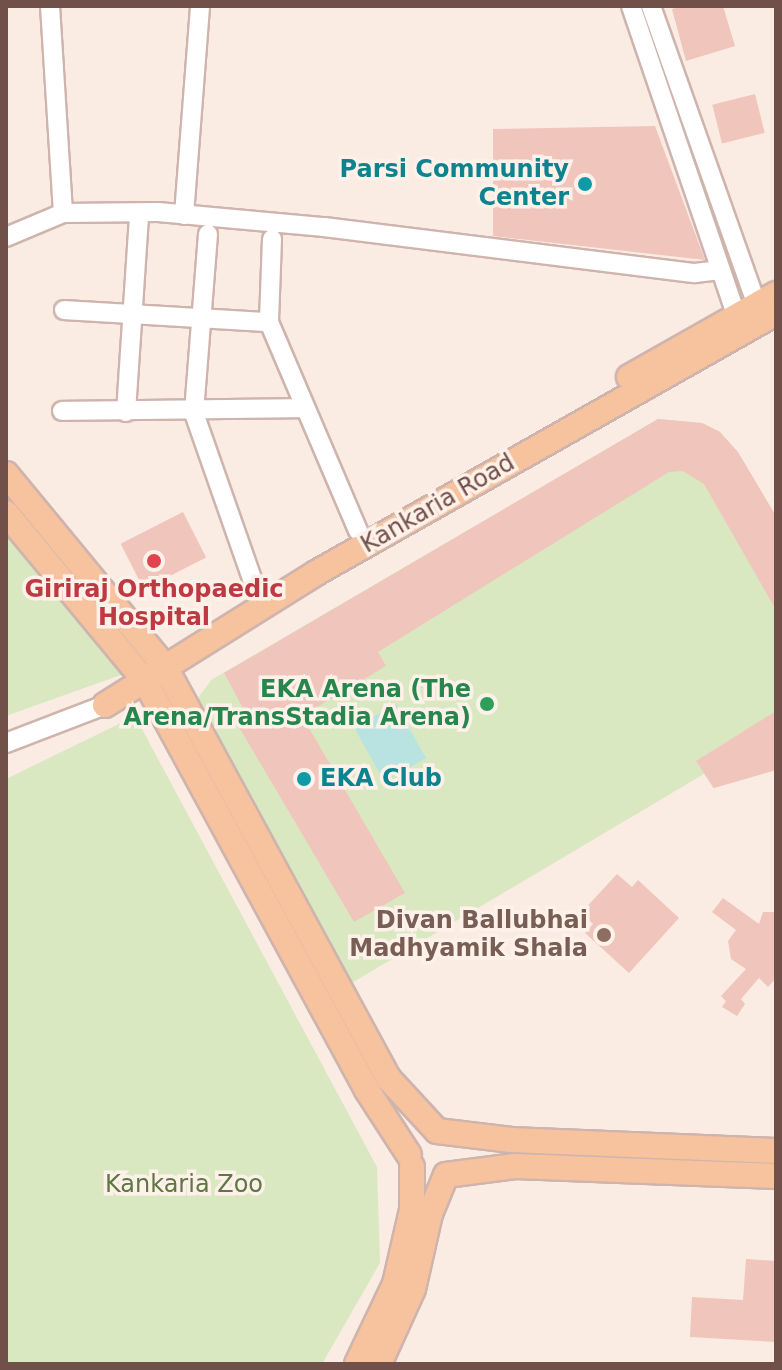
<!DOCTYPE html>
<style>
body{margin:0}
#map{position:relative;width:782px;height:1370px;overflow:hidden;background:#fbece3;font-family:"DejaVu Sans",sans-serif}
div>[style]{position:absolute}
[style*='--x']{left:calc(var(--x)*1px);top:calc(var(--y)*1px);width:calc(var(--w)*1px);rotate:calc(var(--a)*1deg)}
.green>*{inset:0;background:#dae8c2}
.water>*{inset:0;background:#b9e3e0;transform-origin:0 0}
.building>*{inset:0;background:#efc5bc;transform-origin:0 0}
.roads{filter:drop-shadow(2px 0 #ceb4ad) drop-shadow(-2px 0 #ceb4ad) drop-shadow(0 2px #ceb4ad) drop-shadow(0 -2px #ceb4ad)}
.minor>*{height:18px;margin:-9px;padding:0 9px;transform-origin:9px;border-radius:9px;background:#fff}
.major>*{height:24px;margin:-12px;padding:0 12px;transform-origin:12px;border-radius:12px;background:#f7c29e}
.dots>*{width:22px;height:22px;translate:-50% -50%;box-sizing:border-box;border:4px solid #fef1e9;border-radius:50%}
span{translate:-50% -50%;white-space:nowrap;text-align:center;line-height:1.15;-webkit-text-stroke:7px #fef1e9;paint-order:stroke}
.culture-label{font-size:24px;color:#0d838f;font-weight:700}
.right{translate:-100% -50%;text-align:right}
.left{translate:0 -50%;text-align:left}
.street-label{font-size:24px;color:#72504a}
.health-label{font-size:24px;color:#be3a42;font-weight:700}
.leisure-label{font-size:24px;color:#27864d;font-weight:700}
.education-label{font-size:24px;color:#785e54;font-weight:700}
.park-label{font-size:24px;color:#5e7743}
.frame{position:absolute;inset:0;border:8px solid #72504a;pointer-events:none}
</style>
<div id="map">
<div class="green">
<i style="clip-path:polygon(658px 419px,702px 423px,720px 432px,776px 516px,776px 770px,713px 788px,704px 774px,350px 984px,198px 710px,198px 698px,211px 680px)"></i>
<i style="clip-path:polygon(6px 532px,135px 670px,6px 716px)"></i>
<i style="clip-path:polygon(135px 716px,377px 1167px,380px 1263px,322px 1364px,6px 1364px,6px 779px)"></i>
</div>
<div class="water">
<i style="left:396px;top:704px;width:62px;height:48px;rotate:61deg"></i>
</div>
<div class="building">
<i style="clip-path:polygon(684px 6px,723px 6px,735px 46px,686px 61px,672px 9px)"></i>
<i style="left:755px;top:94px;width:40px;height:44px;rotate:76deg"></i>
<i style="clip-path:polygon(655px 126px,705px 260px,493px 236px,493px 129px)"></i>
<i style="clip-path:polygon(658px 419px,702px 423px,720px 432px,738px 452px,776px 516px,776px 610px,704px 484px,683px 471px,669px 472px,378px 652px,386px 666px,302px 716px,405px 893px,354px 922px,233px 717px,244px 710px,224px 673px)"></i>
<i style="left:183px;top:512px;width:51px;height:70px;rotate:63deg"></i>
<i style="clip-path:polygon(776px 711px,776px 770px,714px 788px,696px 761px)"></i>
<i style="clip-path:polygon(617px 874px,632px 887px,638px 880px,679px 918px,629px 973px,585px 933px,593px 924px,581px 913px)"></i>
<i style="clip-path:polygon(723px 898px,759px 924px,763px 912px,776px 912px,776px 978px,768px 987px,759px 978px,741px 999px,745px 1004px,737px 1016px,722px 1007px,726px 1001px,721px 996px,746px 969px,731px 959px,728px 941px,736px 930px,712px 912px)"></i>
<i style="clip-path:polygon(746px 1259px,776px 1261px,776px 1342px,690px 1337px,692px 1297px,743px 1300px)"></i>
</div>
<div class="roads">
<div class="minor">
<i style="--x:50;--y:6;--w:207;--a:86.4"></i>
<i style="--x:631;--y:6;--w:338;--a:71.2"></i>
<i style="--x:651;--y:6;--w:329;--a:70.5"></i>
<i style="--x:184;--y:215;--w:210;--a:-85.6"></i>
<i style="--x:208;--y:234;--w:180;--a:94.5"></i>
<i style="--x:194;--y:413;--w:188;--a:70.7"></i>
<i style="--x:6;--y:237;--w:62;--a:-22.8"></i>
<i style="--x:63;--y:213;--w:95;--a:-0.6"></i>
<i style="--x:158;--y:212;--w:167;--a:5.2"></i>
<i style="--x:324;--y:227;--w:374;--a:7.1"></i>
<i style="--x:695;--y:273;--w:23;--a:-7"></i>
<i style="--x:272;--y:239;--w:83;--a:92.1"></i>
<i style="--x:269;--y:322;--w:227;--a:66.9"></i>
<i style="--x:64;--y:310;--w:205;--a:3.4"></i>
<i style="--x:62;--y:411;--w:243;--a:-0.7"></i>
<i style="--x:126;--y:412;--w:196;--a:-86.2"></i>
<i style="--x:6;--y:743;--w:106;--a:-21"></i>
</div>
<div class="major">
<i style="--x:629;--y:377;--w:169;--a:-29.5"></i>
<i style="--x:6;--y:474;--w:250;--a:50.5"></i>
<i style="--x:165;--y:667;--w:468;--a:61.5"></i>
<i style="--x:388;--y:1078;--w:72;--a:47.2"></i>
<i style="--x:437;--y:1131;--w:75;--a:6.9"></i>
<i style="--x:511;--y:1140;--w:265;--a:2.4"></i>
<i style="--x:6;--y:513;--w:218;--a:50.4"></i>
<i style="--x:145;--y:681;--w:465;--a:61.5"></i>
<i style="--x:367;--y:1090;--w:77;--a:57.1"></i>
<i style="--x:105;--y:705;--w:249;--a:-32"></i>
<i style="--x:316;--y:573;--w:528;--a:-29.48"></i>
<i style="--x:357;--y:1364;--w:89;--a:-64.6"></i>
<i style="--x:395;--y:1284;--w:76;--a:-77.1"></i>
<i style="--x:412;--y:1210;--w:43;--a:-90"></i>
<i style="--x:379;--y:1364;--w:82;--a:-65.6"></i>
<i style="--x:413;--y:1289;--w:77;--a:-77.2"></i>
<i style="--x:430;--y:1214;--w:42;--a:-67.7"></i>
<i style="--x:446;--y:1175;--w:70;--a:-7.4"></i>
<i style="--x:515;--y:1166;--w:261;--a:2.2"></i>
</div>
</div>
<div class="dots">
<i style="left:585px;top:184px;background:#0f9aa8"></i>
<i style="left:154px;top:561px;background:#e0444e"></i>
<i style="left:487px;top:704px;background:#2e9e5b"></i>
<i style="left:304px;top:779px;background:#0f9aa8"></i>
<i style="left:604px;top:935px;background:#8d6e63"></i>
</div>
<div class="culture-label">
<span class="right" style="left:569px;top:184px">Parsi Community<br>Center</span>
<span class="left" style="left:320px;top:779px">EKA Club</span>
</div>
<div class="street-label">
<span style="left:438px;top:504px;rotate:-30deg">Kankaria Road</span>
</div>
<div class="health-label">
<span style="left:154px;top:604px">Giriraj Orthopaedic<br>Hospital</span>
</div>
<div class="leisure-label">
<span class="right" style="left:471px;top:704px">EKA Arena (The<br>Arena/TransStadia Arena)</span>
</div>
<div class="education-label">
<span class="right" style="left:588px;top:935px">Divan Ballubhai<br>Madhyamik Shala</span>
</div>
<div class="park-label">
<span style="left:184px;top:1185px">Kankaria Zoo</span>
</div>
<div class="frame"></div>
</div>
